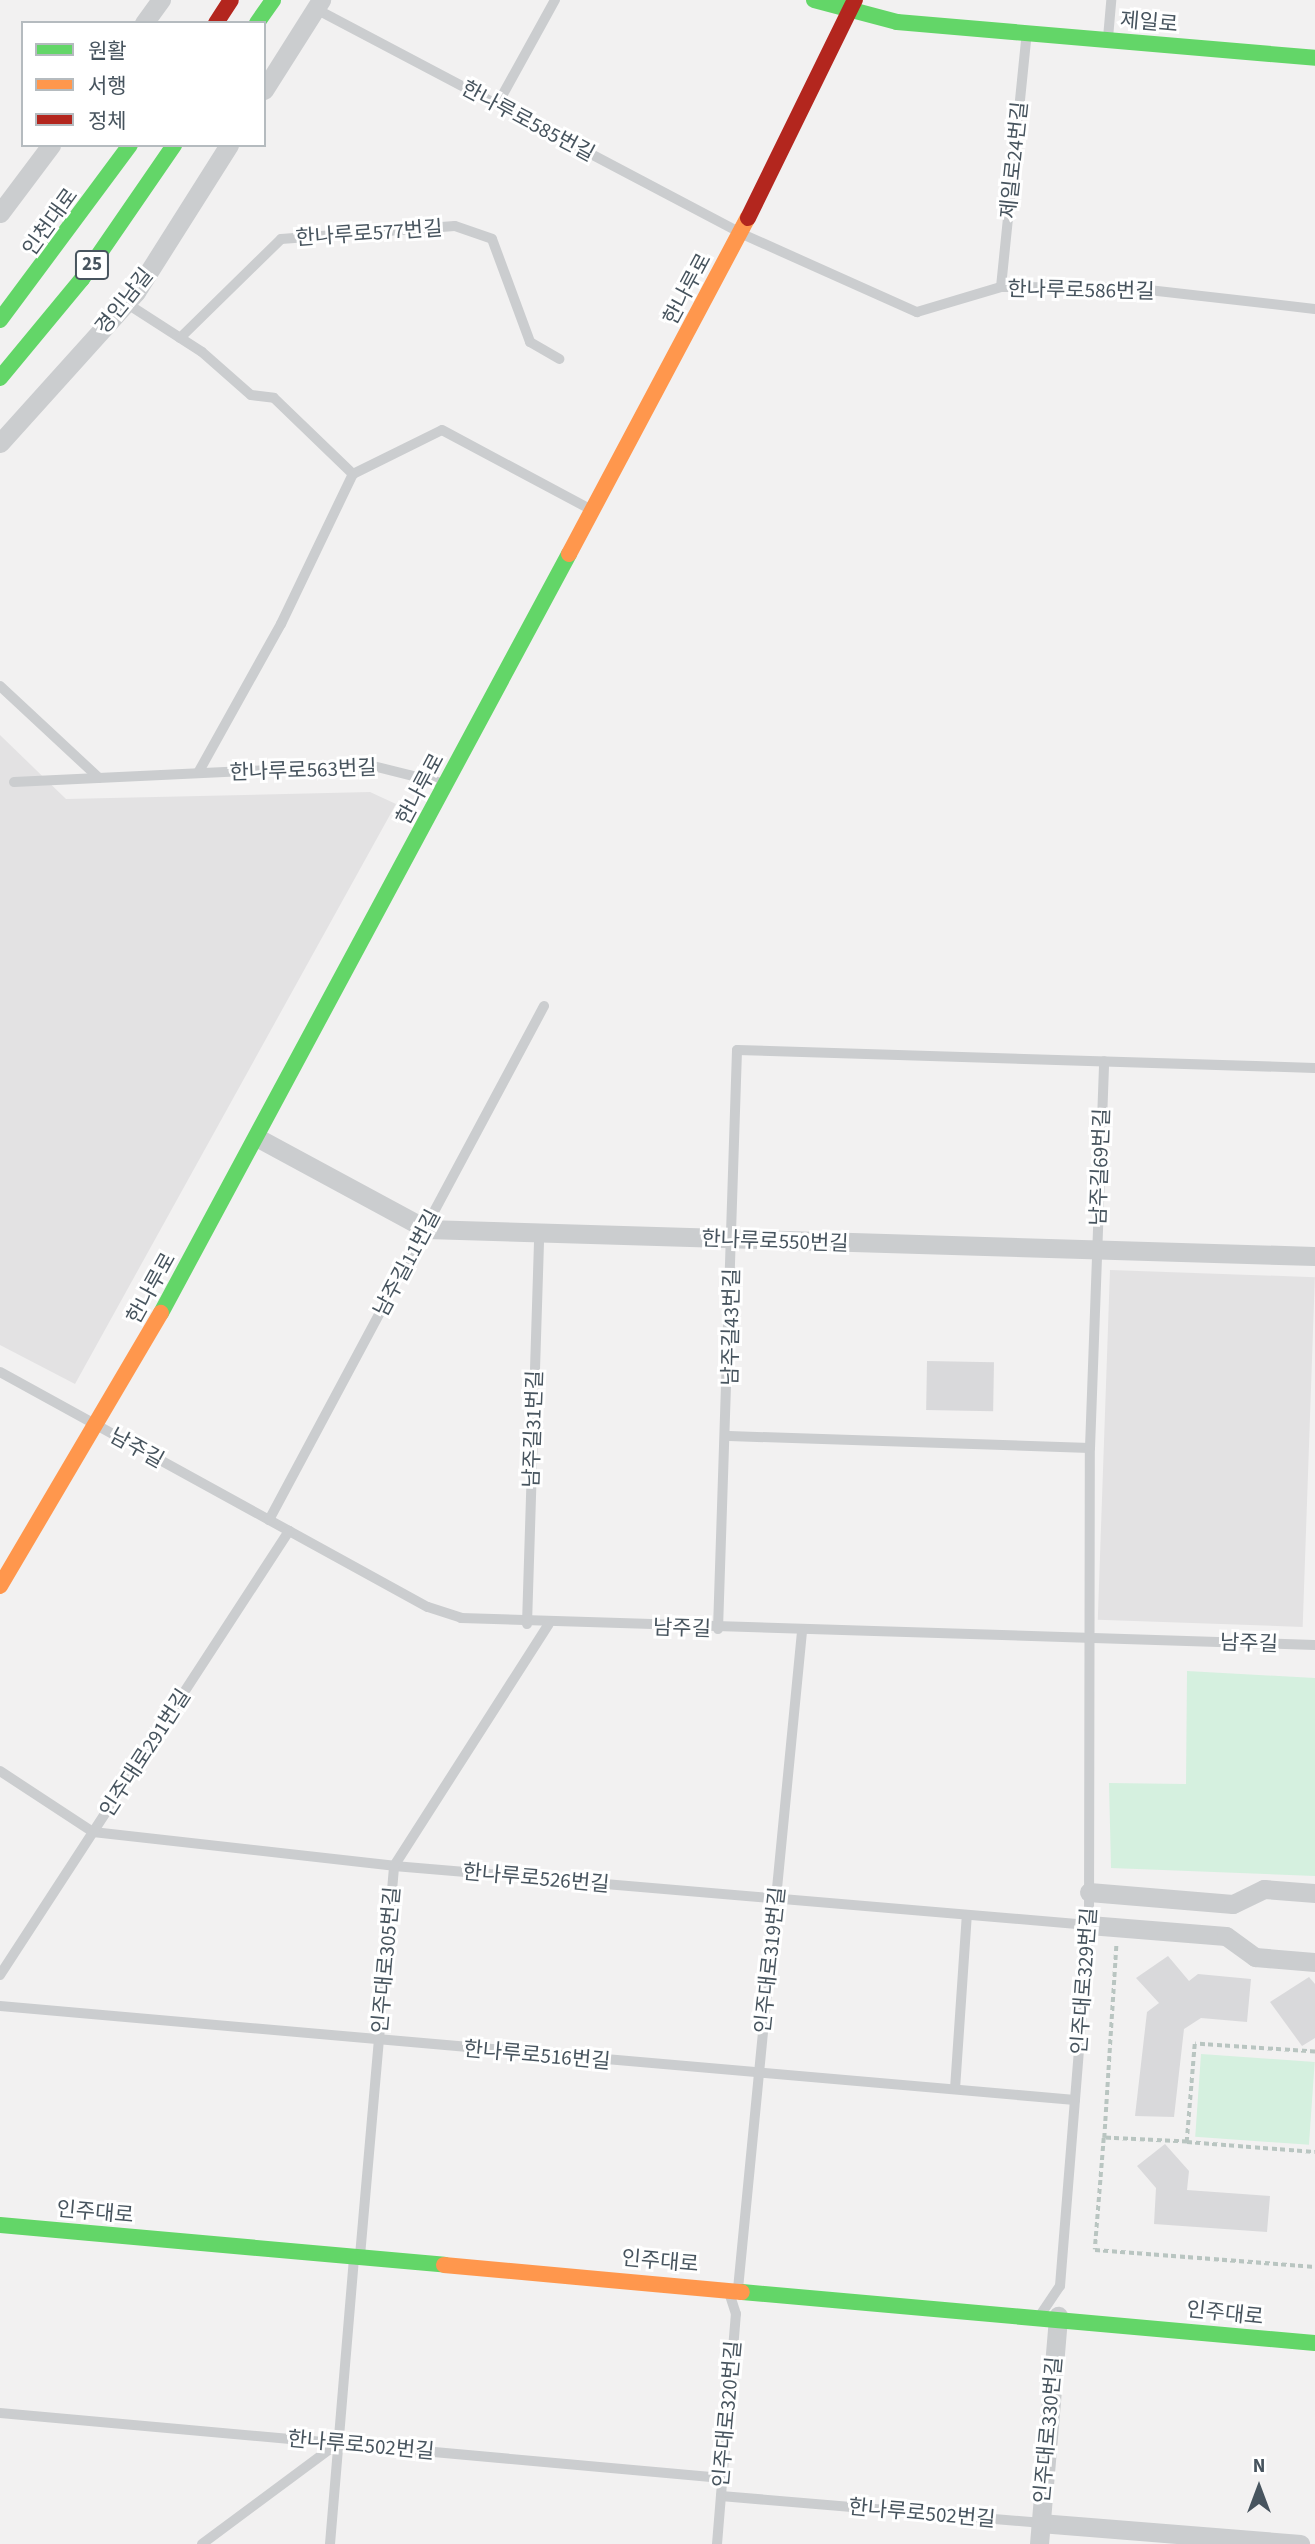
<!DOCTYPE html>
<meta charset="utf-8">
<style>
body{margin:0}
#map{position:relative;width:1315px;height:2544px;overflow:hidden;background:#f2f1f1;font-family:"Source Sans 3","Noto Sans KR",sans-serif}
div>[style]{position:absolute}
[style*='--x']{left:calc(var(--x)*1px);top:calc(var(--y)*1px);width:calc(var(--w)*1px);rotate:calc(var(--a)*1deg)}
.education>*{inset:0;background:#e3e2e3;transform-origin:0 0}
.green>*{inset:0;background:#d5f0df;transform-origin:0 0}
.building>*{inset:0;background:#d9d9db;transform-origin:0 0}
.path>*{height:3.5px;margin-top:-1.75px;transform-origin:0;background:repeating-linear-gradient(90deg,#b9c5c1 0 5px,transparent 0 8.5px)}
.lane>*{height:10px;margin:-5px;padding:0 5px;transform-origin:5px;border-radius:5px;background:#cbcdcf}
.street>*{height:19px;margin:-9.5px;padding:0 9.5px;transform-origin:9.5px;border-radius:9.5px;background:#cbcdcf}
.fast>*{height:16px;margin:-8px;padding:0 8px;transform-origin:8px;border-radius:8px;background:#63d668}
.slow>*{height:16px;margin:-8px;padding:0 8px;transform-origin:8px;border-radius:8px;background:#ff974d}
.jam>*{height:16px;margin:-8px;padding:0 8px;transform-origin:8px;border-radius:8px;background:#b3261e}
span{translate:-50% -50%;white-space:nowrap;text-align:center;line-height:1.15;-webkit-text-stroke:6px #fff;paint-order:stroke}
.shield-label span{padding:2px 5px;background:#fff;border:2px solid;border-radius:5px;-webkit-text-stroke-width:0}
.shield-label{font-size:19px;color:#47545e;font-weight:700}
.street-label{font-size:21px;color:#47545e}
.legend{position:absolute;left:21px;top:21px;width:245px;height:126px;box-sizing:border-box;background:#fff;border:2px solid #b5bbbf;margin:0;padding:9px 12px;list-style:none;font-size:21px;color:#47545e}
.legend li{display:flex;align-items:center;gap:14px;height:35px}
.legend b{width:35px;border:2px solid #b5bbbf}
.north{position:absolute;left:1224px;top:2453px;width:70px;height:70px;-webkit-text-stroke:5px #fff;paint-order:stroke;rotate:0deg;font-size:19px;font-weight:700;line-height:28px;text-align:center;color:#47545e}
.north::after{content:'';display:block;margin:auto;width:24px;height:32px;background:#47545e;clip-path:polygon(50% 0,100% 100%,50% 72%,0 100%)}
</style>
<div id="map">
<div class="education">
<i style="clip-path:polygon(0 735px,66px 799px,370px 792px,396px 804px,75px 1384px,0 1345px)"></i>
<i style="left:1110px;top:1270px;width:205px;height:350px;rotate:2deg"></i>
</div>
<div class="green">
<i style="clip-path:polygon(1187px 1671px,1315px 1678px,1315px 1876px,1111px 1868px,1109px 1783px,1186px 1784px)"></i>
<i style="left:1201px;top:2054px;width:114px;height:83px;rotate:4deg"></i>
</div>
<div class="building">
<i style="left:927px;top:1361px;width:67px;height:49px;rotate:1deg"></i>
<i style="clip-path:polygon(1168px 1956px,1189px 1981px,1198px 1974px,1251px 1979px,1247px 2022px,1201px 2018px,1184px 2029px,1174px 2117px,1135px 2116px,1147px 2012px,1159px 2003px,1136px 1978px)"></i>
<i style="clip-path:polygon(1309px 1977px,1315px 1984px,1315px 2038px,1302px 2046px,1270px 2002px)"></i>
<i style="clip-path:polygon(1165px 2144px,1189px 2171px,1187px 2190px,1270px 2196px,1267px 2232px,1154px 2224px,1156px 2188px,1137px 2166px)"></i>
</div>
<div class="path">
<i style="--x:1315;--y:2052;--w:120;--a:-176.2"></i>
<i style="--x:1195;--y:2044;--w:98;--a:94.7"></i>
<i style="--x:1187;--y:2142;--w:128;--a:4.5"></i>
<i style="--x:1104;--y:2138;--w:193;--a:-86.4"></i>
<i style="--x:1187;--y:2142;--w:83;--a:-177.2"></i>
<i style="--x:1104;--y:2138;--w:112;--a:94.6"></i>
<i style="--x:1095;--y:2250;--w:221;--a:4.4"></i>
</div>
<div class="lane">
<i style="--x:316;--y:9;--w:480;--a:27.8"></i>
<i style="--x:740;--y:233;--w:194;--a:24.1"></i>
<i style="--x:917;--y:312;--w:88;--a:-16.6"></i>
<i style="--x:1001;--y:287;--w:130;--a:0.4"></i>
<i style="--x:1131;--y:288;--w:185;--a:6.5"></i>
<i style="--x:1108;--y:38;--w:38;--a:-85"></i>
<i style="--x:497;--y:105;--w:120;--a:-61.1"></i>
<i style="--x:1001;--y:287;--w:255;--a:-84.2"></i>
<i style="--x:126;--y:303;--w:90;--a:32.8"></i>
<i style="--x:202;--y:352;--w:65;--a:41.3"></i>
<i style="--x:251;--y:395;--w:23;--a:7"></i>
<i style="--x:274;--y:398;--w:110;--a:43.9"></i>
<i style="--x:180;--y:338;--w:141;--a:-44.4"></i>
<i style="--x:281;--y:239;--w:174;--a:-4.3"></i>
<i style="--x:455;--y:226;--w:39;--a:19"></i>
<i style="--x:492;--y:239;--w:110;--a:69.7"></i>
<i style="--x:530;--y:342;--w:34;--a:30"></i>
<i style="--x:0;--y:686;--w:135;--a:42.9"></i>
<i style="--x:198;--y:773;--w:171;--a:-60.9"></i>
<i style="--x:281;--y:624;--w:166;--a:-64.4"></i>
<i style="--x:353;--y:474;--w:99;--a:-26.3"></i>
<i style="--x:442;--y:430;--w:170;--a:28.1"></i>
<i style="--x:14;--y:782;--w:355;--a:-2.7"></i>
<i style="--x:369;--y:765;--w:78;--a:14"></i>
<i style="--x:0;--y:1372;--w:488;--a:28.8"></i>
<i style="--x:428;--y:1607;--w:35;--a:18"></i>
<i style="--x:461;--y:1618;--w:854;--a:1.81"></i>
<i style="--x:729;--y:1436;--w:361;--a:1.9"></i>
<i style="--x:269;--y:1520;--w:583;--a:-61.85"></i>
<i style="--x:527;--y:1624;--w:390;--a:-88.2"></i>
<i style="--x:718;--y:1629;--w:579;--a:-88.12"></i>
<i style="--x:737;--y:1050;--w:578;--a:1.78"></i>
<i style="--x:0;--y:1771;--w:111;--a:33.3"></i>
<i style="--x:93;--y:1832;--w:303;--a:6.4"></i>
<i style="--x:394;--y:1866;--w:697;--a:4.85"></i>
<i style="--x:0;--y:1975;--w:530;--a:-56.94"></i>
<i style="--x:0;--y:2006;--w:1079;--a:5"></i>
<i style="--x:955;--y:2089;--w:174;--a:-86.1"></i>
<i style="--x:360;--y:2256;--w:391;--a:-85"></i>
<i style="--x:394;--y:1866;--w:287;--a:-57.4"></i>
<i style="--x:738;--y:2289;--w:661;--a:-84.44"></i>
<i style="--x:1041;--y:2314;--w:34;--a:-56"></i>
<i style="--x:1060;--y:2286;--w:362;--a:-85.4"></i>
<i style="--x:1089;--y:1925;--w:477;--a:-89.9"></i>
<i style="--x:1090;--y:1448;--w:387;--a:-87.9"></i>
<i style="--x:0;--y:2413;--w:725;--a:5.14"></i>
<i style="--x:721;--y:2496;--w:320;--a:4.8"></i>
<i style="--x:202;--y:2544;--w:169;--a:-36.6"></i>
<i style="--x:330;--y:2544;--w:285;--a:-85.2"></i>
<i style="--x:717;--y:2544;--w:231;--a:-85.3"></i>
<i style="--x:736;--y:2314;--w:22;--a:-108"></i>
</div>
<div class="street">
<i style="--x:144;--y:23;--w:29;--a:-54"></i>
<i style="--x:264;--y:90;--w:107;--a:-57.7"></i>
<i style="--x:0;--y:213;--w:85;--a:-53.1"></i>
<i style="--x:0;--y:443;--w:203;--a:-48"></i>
<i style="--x:136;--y:292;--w:174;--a:-57.7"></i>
<i style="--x:258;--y:1138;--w:191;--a:28.4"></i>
<i style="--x:426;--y:1229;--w:889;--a:1.74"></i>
<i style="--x:1089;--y:1892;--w:144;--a:4.8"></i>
<i style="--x:1233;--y:1904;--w:34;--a:-26"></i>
<i style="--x:1264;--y:1889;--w:51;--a:4.5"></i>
<i style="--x:1089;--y:1925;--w:137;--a:4.6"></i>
<i style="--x:1226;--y:1936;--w:36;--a:36"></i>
<i style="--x:1255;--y:1957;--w:60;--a:4.8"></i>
<i style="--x:1040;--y:2523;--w:261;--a:4.6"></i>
<i style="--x:1039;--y:2544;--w:229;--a:-85.2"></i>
</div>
<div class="fast">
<i style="--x:814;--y:0;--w:86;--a:14.8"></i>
<i style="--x:897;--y:22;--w:420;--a:4.9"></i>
<i style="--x:257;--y:23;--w:28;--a:-55"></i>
<i style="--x:0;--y:320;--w:218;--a:-53.4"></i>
<i style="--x:0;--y:378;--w:129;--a:-50.4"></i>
<i style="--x:82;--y:279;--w:163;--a:-55.5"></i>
<i style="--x:161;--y:1313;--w:862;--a:-61.74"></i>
<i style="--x:0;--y:2225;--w:446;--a:5.1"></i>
<i style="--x:742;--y:2292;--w:575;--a:5.09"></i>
</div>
<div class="slow">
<i style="--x:569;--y:554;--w:381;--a:-62"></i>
<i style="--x:0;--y:1586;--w:317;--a:-59.5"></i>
<i style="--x:444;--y:2265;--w:299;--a:5.2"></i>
</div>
<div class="jam">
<i style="--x:216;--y:23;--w:27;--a:-57"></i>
<i style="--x:748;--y:218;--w:243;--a:-63.9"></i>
</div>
<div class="shield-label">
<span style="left:92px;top:265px">25</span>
</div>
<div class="street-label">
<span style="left:1149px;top:22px;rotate:5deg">제일로</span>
<span style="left:528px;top:121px;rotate:28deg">한나루로585번길</span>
<span style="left:1014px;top:160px;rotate:-84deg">제일로24번길</span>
<span style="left:50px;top:222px;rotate:-54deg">인천대로</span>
<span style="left:369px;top:233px;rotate:-4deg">한나루로577번길</span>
<span style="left:687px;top:289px;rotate:-62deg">한나루로</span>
<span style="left:1081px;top:290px;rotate:1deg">한나루로586번길</span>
<span style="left:124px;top:301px;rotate:-51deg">경인남길</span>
<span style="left:303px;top:770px;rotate:-2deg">한나루로563번길</span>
<span style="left:420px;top:789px;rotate:-62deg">한나루로</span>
<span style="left:1100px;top:1167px;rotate:-88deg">남주길69번길</span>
<span style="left:775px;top:1241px;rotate:2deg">한나루로550번길</span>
<span style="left:407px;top:1263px;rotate:-62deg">남주길11번길</span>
<span style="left:151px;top:1288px;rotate:-61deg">한나루로</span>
<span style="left:731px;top:1327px;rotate:-89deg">남주길43번길</span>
<span style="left:533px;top:1429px;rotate:-88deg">남주길31번길</span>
<span style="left:137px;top:1448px;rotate:29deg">남주길</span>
<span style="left:682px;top:1628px;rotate:2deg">남주길</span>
<span style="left:1249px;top:1643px;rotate:2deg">남주길</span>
<span style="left:145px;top:1753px;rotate:-57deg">인주대로291번길</span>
<span style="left:536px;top:1878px;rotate:5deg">한나루로526번길</span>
<span style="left:386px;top:1960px;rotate:-85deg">인주대로305번길</span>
<span style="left:770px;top:1960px;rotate:-84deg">인주대로319번길</span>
<span style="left:1084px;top:1981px;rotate:-86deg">인주대로329번길</span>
<span style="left:537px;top:2055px;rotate:5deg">한나루로516번길</span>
<span style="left:95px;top:2212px;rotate:5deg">인주대로</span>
<span style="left:660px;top:2261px;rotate:5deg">인주대로</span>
<span style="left:1225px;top:2313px;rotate:6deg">인주대로</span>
<span style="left:727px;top:2414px;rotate:-85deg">인주대로320번길</span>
<span style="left:1048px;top:2430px;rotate:-85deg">인주대로330번길</span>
<span style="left:361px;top:2445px;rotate:5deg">한나루로502번길</span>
<span style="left:922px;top:2513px;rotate:5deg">한나루로502번길</span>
</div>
<ul class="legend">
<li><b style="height:9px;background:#63d668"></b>원활</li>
<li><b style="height:9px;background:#ff974d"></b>서행</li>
<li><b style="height:9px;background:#b3261e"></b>정체</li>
</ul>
<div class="north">N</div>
</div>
